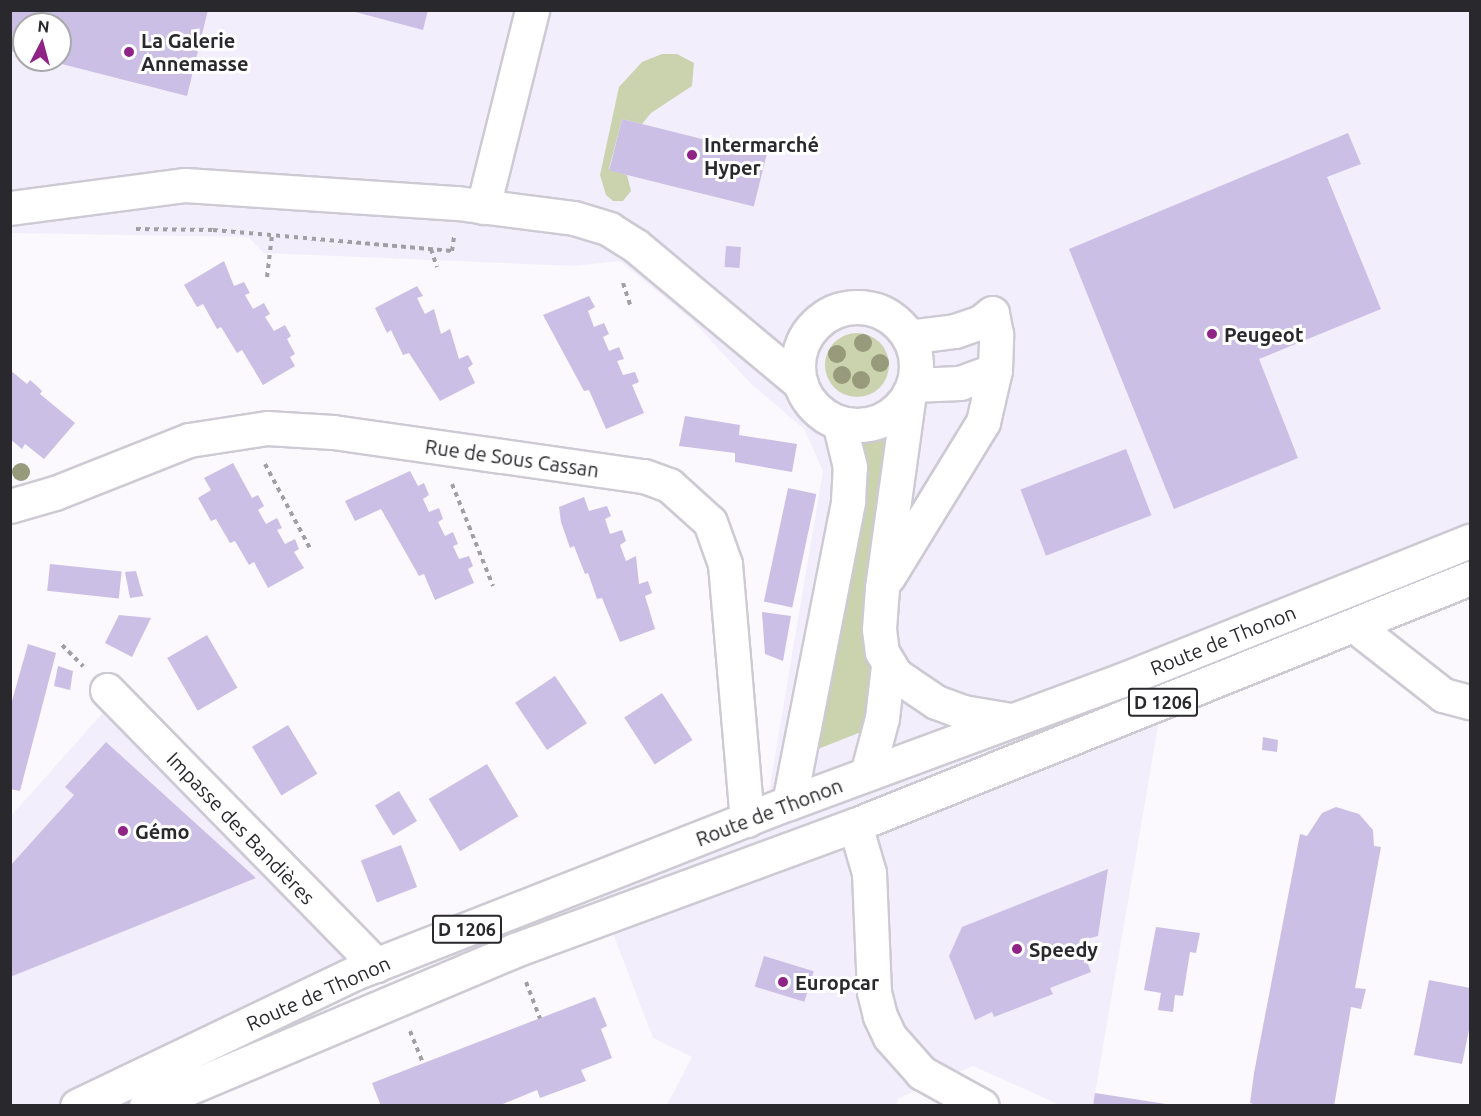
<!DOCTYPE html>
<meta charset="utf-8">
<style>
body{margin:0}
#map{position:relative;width:1481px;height:1116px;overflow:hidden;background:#fbf9fe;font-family:Ubuntu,sans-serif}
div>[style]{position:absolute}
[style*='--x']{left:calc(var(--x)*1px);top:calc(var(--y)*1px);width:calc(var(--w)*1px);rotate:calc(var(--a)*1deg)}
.built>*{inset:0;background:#f3eefc}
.green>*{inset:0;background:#cbd3ae}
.round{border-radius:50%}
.building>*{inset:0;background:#ccbfe5;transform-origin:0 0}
.path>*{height:4px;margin-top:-2px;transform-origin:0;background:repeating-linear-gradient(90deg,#a19fa4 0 4.5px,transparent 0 9px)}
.roads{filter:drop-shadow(2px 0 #cdcad4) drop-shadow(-2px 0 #cdcad4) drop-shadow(0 2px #cdcad4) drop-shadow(0 -2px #cdcad4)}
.minor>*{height:33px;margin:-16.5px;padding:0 16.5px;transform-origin:16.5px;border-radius:16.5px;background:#fff}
.minor>.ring{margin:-16.5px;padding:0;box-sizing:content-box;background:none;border:33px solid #fff;border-radius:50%}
.major>*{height:33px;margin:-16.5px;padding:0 16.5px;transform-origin:16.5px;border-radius:16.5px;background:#fff}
.trees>*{width:18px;height:18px;margin:-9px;border-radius:50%;background:#979b7b}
.dots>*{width:16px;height:16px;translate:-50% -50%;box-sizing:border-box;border:3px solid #fff;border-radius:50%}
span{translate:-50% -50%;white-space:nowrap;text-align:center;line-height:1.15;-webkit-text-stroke:6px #fff;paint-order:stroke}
.shield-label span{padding:2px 4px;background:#fff;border:2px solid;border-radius:4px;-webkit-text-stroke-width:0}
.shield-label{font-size:18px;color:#29282c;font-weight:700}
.poi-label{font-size:20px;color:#29282c;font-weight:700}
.left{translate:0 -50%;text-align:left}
.street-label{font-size:20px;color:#29282c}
.frame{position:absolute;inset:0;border:12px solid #29282c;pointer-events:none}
.north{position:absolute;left:12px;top:12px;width:60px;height:60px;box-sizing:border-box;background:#fff;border:2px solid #a9a9ab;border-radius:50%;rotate:6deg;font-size:16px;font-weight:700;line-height:24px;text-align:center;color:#29282c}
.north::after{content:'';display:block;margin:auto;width:21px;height:27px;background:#8f2386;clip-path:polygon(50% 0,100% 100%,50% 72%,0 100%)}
</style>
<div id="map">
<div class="built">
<i style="clip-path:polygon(evenodd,11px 11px,1470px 11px,1470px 556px,1167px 674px,1093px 1105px,1060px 1105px,973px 1066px,899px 1098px,895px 1105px,667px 1105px,692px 1057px,653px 1038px,599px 897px,763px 827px,823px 471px,804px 429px,751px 384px,691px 319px,620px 261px,573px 266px,264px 253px,248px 237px,11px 233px,11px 11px,24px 24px,60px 24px,60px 60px,24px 60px,24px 24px)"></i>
<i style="clip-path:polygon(107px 708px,377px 981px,98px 1105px,11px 1106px,11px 816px)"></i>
</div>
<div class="green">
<i style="clip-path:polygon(677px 54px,694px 63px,692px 86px,651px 113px,642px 124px,622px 119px,609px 169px,627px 175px,631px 191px,623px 201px,613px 201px,606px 195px,600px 175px,619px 87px,642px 62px,662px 54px)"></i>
<i class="round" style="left:825px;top:333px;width:64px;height:64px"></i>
<i style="clip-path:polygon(894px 423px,867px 716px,861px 732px,813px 751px,859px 436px)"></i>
</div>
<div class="building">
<i style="clip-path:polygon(10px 10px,208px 10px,187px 96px,50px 61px,60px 60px,60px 24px,24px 24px,24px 54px,10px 51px)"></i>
<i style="clip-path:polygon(348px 10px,428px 10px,423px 30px)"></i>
<i style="left:622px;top:119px;width:149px;height:53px;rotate:14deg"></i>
<i style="clip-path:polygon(1348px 133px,1361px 164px,1327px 177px,1381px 309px,1259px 359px,1298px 458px,1174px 509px,1069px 249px)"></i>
<i style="left:726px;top:246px;width:15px;height:21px;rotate:4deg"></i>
<i style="clip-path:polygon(224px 261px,234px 286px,244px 282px,250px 293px,245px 295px,253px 309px,264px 303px,270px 314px,265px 317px,274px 331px,285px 325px,291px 336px,287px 339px,295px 354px,290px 357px,295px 366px,263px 385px,242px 350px,237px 353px,221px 327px,217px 329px,203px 304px,197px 307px,184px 285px)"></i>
<i style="clip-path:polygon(417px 286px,423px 296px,417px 298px,425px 314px,434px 309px,441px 334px,450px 329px,459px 359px,468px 355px,473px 364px,468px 368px,475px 383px,440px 401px,409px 353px,403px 355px,391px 330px,387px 333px,375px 308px)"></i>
<i style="clip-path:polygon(589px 296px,595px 307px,588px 311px,594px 327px,604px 323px,609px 334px,603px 337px,609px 351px,619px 347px,624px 359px,617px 361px,623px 375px,635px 372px,639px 382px,632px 385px,644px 413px,606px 429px,589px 390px,584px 391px,543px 315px)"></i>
<i style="clip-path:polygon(10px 370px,27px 384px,30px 380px,37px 386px,42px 391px,40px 394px,75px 423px,44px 459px,25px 444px,22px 449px,10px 439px)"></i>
<i style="clip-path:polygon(685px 416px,740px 425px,739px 435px,797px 444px,792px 472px,735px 462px,735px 453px,679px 446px)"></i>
<i style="left:1126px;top:449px;width:71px;height:113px;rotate:69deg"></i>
<i style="clip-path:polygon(233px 463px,252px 498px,258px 495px,264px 506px,258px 510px,266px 524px,277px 518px,282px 528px,277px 530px,285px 544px,295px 539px,299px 549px,294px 552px,304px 568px,268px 588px,254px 562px,249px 565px,235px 541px,230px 543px,216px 519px,211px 521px,198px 498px,211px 490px,204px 478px)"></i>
<i style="clip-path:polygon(410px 471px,418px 486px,424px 483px,429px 495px,423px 499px,429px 512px,439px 508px,443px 519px,438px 522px,445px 536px,453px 532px,458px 544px,453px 546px,459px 559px,469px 556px,473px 566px,468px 569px,474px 583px,435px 600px,424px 574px,419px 576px,381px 509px,355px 521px,345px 501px)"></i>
<i style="left:788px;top:488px;width:29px;height:116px;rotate:12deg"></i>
<i style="clip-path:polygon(584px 497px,589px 511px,607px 506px,611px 516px,605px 519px,610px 534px,622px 530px,626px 541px,620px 545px,626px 561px,636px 556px,639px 584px,648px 581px,652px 593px,645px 596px,655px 629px,620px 642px,602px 598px,597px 599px,588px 573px,585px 574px,574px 546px,570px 548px,561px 522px,559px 507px)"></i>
<i style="left:50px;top:564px;width:72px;height:27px;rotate:6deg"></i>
<i style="clip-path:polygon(136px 571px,143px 596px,130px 598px,125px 572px)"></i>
<i style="clip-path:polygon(762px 612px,791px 616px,783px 661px,765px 654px)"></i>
<i style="clip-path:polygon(119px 615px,151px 618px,132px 657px,105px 643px)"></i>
<i style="left:207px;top:635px;width:61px;height:46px;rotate:60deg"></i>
<i style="clip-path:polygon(28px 644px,56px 653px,20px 791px,10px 789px,10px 708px)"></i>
<i style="clip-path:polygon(58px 666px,73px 671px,70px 690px,54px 686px)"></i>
<i style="left:555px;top:676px;width:57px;height:48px;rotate:56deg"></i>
<i style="left:662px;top:693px;width:56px;height:45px;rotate:57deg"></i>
<i style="left:288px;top:725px;width:57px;height:42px;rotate:59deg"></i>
<i style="clip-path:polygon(1263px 737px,1278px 740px,1277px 752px,1262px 750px)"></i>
<i style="clip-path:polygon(106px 742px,256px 878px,10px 977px,10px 866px,74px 795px,65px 787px)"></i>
<i style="left:487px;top:764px;width:61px;height:68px;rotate:59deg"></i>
<i style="left:399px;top:791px;width:35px;height:28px;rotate:59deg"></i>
<i style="clip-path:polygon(1336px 807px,1359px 814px,1373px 830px,1374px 846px,1381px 847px,1355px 988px,1366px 989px,1361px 1009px,1351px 1007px,1334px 1106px,1259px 1106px,1250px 1103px,1254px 1073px,1300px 834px,1307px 836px,1322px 813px)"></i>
<i style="left:401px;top:845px;width:45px;height:43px;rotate:69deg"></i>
<i style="clip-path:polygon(1108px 869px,1098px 936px,1079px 941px,1091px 972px,1050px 988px,1053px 994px,994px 1017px,992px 1012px,975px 1020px,949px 956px,962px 927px)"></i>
<i style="clip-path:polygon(1156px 927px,1200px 933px,1196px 953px,1190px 952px,1183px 996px,1175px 995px,1173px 1012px,1158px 1010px,1161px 993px,1144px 990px)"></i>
<i style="left:764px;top:956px;width:52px;height:32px;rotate:17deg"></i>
<i style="clip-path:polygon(1429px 980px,1470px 988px,1470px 1025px,1462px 1064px,1414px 1055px)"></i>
<i style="clip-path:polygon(595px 997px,607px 1026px,601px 1029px,612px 1058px,581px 1070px,586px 1081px,540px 1098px,537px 1090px,498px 1106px,381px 1106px,372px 1083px)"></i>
<i style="clip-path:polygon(1095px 1093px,1166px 1104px,1166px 1106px,1093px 1106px)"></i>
</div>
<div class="path">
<i style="--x:136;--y:229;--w:77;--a:0.7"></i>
<i style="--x:213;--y:230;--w:240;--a:5"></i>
<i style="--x:452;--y:251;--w:14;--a:-82"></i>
<i style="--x:431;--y:249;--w:19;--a:72"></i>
<i style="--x:267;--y:277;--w:42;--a:-83.2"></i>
<i style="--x:623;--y:283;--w:26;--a:72"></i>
<i style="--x:265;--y:464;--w:98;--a:61.9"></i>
<i style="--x:452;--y:484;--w:110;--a:68.1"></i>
<i style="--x:62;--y:645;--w:30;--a:45"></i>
<i style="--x:526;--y:982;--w:39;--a:69"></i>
<i style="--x:410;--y:1031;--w:35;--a:68"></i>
</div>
<div class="roads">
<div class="minor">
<i style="--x:483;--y:207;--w:203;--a:-76"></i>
<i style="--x:10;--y:208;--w:177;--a:-7.5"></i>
<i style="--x:185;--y:185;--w:273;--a:3.8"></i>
<i style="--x:457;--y:203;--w:118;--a:7.3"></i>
<i style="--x:574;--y:218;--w:37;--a:17"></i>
<i style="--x:609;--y:229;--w:32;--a:32"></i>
<i style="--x:636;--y:246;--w:215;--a:39.9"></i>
<i class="ring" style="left:798px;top:307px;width:85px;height:85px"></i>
<i style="--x:913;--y:385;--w:47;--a:-2.4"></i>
<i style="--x:960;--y:383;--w:37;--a:-20"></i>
<i style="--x:909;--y:393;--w:197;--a:97.9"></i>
<i style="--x:882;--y:588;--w:41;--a:94.2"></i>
<i style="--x:879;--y:629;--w:23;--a:83"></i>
<i style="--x:882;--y:652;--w:27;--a:59"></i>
<i style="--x:896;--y:675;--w:48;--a:34"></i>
<i style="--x:936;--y:702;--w:29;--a:20"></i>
<i style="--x:963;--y:712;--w:48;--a:9.7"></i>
<i style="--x:10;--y:506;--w:47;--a:-16.1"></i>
<i style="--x:55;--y:493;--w:144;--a:-21.6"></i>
<i style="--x:189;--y:440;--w:79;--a:-8.7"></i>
<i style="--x:267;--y:428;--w:66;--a:3.5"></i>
<i style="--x:333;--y:432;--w:314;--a:8.1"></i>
<i style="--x:644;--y:476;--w:27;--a:20"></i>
<i style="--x:669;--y:485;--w:55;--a:42.1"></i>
<i style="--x:710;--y:522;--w:45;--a:70.3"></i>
<i style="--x:725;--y:564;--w:257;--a:85.1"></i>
<i style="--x:888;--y:577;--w:182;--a:-58.5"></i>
<i style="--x:983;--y:422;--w:53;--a:-77"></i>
<i style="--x:995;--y:370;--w:36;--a:-88"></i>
<i style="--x:996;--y:334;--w:21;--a:-101"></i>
<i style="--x:992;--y:313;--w:14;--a:141"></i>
<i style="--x:981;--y:322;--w:28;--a:161"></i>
<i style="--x:955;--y:331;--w:47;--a:172.7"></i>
<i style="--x:1355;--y:626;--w:112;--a:38.1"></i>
<i style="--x:1443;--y:695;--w:28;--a:15"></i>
<i style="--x:107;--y:690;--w:385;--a:45.6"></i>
<i style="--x:867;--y:774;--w:58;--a:-75"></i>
<i style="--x:882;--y:718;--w:52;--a:-83.4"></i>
<i style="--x:789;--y:803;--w:308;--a:-78.9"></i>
<i style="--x:848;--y:501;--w:34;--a:-87"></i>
<i style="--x:850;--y:467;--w:46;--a:-103.7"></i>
<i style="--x:855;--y:825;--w:50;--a:73.7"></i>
<i style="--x:869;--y:873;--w:119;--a:87.6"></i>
<i style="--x:874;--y:992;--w:25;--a:76"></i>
<i style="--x:880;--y:1016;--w:23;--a:65"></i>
<i style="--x:890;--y:1037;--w:48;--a:48.4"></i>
<i style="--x:922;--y:1073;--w:68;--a:28.8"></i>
</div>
<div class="major">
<i style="--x:77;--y:1106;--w:310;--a:-25.6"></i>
<i style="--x:357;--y:972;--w:464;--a:-21.4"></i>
<i style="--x:789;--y:803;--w:355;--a:-20.3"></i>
<i style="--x:1122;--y:680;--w:375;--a:-21.8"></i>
<i style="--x:146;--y:1106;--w:401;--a:-22.9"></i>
<i style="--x:515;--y:950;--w:362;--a:-20.2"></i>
<i style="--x:855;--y:825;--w:663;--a:-21.88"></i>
</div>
</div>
<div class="trees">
<i style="left:863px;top:343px"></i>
<i style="left:837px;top:354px"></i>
<i style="left:880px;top:363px"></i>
<i style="left:842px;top:375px"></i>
<i style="left:861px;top:380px"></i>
<i style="left:21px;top:472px"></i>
</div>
<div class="dots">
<i style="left:129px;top:52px;background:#8f2386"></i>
<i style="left:692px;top:155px;background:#8f2386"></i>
<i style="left:1212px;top:334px;background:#8f2386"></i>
<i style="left:123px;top:831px;background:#8f2386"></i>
<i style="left:1017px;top:949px;background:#8f2386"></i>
<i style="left:783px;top:982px;background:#8f2386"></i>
</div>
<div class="shield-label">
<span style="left:1163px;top:702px">D 1206</span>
<span style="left:467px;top:929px">D 1206</span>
</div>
<div class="poi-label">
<span class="left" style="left:141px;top:52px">La Galerie<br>Annemasse</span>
<span class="left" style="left:704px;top:156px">Intermarché<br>Hyper</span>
<span class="left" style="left:1224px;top:334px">Peugeot</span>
<span class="left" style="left:135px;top:831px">Gémo</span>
<span class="left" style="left:1029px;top:949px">Speedy</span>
<span class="left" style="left:795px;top:982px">Europcar</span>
</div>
<div class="street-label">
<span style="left:512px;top:458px;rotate:8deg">Rue de Sous Cassan</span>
<span style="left:1223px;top:640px;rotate:-22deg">Route de Thonon</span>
<span style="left:769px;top:812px;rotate:-21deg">Route de Thonon</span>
<span style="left:241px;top:828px;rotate:46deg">Impasse des Bandières</span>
<span style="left:318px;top:993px;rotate:-24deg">Route de Thonon</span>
</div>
<div class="frame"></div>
<div class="north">N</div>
</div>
